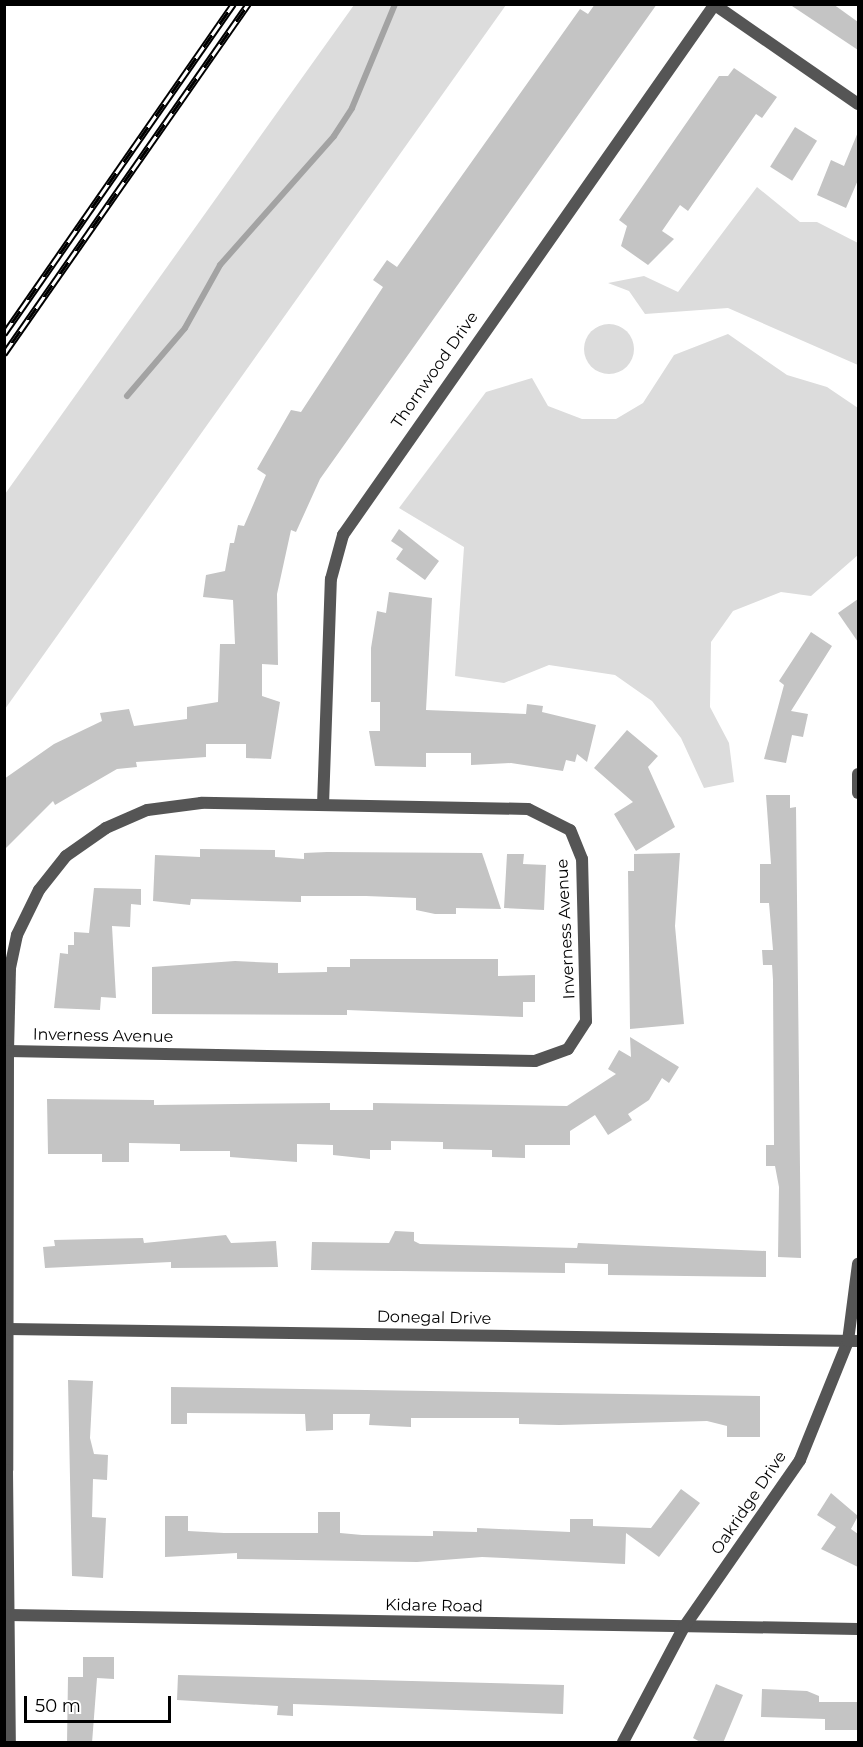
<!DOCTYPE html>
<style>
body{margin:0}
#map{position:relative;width:863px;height:1747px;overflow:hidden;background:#fff;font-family:Montserrat,sans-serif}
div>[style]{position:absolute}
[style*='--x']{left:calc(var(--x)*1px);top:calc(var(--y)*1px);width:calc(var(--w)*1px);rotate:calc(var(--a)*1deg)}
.green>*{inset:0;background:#dcdcdc}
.round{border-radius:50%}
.stream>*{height:6px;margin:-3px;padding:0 3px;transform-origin:3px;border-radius:3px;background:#a3a3a3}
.building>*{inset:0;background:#c4c4c4;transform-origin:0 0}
.minor>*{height:12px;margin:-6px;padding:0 6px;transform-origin:6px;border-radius:6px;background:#555}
.rail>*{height:7px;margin-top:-3.5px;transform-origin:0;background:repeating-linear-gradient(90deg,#fff 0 14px,#000 0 28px);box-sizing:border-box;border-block:2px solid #000}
span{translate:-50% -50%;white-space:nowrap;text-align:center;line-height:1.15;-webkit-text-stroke:5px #fff;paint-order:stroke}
.street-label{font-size:16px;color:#000}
.frame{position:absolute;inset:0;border:6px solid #000;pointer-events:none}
.scale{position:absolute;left:24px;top:1696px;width:147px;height:27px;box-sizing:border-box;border:3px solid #000;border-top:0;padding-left:8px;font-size:18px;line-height:21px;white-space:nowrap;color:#000;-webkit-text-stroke:4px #fff;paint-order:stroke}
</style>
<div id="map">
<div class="green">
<i style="clip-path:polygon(354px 5px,506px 5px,5px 709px,5px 494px)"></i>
<i style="clip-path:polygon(757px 187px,800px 222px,817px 222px,858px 243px,858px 365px,728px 308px,645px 314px,629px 291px,608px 283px,644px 276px,678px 292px)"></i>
<i class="round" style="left:584px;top:324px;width:50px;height:50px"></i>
<i style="clip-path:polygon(728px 334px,787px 375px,827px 387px,858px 408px,858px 555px,811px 596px,781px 592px,733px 611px,711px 642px,710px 707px,729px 743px,734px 782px,704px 788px,681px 738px,652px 701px,615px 675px,549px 665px,504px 683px,455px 676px,464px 547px,399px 508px,486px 392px,532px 378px,548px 406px,582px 419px,616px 419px,643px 403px,674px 355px)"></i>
</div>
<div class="stream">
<i style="--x:127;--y:396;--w:89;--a:-49.5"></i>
<i style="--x:185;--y:328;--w:72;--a:-60.9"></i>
<i style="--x:220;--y:265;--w:172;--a:-48.5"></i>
<i style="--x:334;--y:136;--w:33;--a:-57"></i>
<i style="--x:352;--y:108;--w:113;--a:-67.5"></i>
</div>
<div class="building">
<i style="clip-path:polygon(595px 4px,657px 4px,320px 479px,296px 532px,291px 530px,277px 594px,278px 665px,262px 664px,262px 696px,280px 702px,271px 759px,246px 758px,246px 744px,206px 744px,206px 757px,136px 762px,137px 767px,117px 769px,55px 805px,53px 801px,4px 850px,4px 779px,54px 744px,102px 721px,100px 713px,129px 709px,134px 726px,187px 719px,187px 707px,218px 702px,220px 644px,235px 644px,233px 600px,203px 597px,206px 575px,225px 571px,230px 543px,234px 543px,238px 525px,244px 526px,266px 475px,257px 469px,291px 410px,301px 412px,383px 287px,373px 280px,387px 260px,397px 267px,580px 9px,588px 14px)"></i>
<i style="clip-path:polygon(789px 4px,833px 4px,858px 22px,858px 50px)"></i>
<i style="clip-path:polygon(734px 68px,777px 97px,762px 118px,756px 114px,688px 211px,680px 205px,662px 231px,674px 239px,648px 265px,621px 246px,627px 226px,619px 220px,719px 76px,728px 76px)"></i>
<i style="left:795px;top:127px;width:26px;height:47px;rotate:32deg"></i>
<i style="clip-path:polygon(858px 132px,858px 180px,846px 208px,817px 195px,831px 160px,844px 166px)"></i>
<i style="clip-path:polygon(399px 529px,439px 561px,425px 580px,396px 559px,403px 549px,391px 541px)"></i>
<i style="clip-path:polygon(389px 592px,432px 598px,426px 710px,526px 714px,527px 704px,543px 706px,542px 712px,596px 725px,587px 762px,577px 754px,575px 762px,566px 760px,563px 771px,511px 763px,471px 765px,471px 753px,426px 753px,426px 767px,375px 766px,369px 731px,380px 731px,380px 702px,371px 702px,371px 648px,377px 611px,386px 613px)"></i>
<i style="clip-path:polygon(858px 599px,858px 642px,838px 613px)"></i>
<i style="clip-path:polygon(811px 632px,832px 646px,791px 711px,808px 714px,803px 737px,792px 735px,786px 763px,764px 759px,784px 685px,779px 681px)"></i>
<i style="clip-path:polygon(627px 730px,658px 756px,648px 767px,675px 827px,636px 851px,614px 814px,633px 802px,594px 768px)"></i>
<i style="clip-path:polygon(766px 795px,790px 795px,790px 808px,796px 807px,801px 1258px,778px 1257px,779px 1187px,775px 1166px,766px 1166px,766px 1145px,774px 1145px,773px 980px,772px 965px,763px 965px,762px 950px,773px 950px,769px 903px,760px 903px,760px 864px,771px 864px)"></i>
<i style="clip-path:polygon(200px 849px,275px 850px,275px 857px,304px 859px,304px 853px,327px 852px,482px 853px,501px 909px,456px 908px,456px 914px,435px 914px,416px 910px,416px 898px,366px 896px,301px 896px,301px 902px,191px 899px,190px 905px,153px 901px,155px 855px,200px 857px)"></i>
<i style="clip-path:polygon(680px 853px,675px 926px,684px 1024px,630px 1029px,628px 871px,634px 871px,634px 854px)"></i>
<i style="clip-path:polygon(507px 854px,524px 854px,523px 864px,546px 865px,544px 910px,504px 908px)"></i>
<i style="clip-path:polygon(94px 888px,141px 889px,141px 905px,131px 904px,130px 927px,112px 926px,116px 998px,101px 997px,100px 1010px,54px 1008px,60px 953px,68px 954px,68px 945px,74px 945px,74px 932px,89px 933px)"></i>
<i style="clip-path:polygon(350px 959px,498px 959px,498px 976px,535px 975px,535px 1002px,523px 1002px,523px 1017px,347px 1010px,347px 1015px,152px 1014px,152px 967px,235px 961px,278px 963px,278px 973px,327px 972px,327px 967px,350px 967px)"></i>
<i style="clip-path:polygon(630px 1037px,679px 1067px,669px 1083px,662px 1078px,649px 1100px,628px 1114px,632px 1120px,608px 1135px,595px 1115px,570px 1131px,570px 1145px,525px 1145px,525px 1158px,492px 1157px,492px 1150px,443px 1149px,443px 1142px,391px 1141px,391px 1150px,370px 1150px,370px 1159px,333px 1155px,333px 1145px,297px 1144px,297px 1162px,230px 1157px,230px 1151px,180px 1151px,180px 1144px,129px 1143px,129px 1162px,102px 1162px,102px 1154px,48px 1154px,47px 1099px,154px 1100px,154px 1105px,330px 1103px,330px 1110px,373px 1110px,373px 1103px,567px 1106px,616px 1074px,608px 1069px,619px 1050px,631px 1057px)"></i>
<i style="clip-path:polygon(395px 1231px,414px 1232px,414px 1241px,420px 1244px,577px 1248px,578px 1243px,766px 1251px,766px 1277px,608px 1275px,608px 1264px,565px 1263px,565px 1273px,311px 1270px,312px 1242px,389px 1243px)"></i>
<i style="clip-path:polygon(226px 1235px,231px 1243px,276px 1241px,278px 1267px,171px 1268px,171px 1262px,45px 1268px,43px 1247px,55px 1246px,54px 1240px,143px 1238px,144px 1243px)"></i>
<i style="clip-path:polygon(68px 1380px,93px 1381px,90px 1438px,94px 1454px,108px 1455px,107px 1480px,93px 1479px,92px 1517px,106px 1518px,103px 1578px,72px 1576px)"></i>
<i style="clip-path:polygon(171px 1387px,760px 1396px,760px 1437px,727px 1437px,727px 1426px,707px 1421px,559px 1425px,519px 1424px,519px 1418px,411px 1418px,411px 1427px,369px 1425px,370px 1414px,333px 1414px,333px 1430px,306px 1431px,305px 1414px,187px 1413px,187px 1424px,171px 1424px)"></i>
<i style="clip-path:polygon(681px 1489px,700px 1503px,659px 1557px,626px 1533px,625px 1564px,482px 1557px,417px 1562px,237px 1559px,237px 1553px,165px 1557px,165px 1516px,188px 1516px,188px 1531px,224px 1533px,318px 1533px,318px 1512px,340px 1512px,340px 1533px,362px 1535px,433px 1536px,433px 1531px,477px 1532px,477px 1528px,570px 1532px,570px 1519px,593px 1519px,593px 1526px,651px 1528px)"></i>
<i style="clip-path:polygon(831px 1493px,858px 1516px,851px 1529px,858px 1534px,858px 1567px,821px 1549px,836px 1527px,817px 1515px)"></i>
<i style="clip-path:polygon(83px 1657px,114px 1657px,114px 1679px,97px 1678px,92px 1743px,67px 1743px,68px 1677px,83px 1677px)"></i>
<i style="clip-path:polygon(178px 1675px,564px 1685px,563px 1714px,293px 1704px,293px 1716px,277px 1715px,278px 1706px,177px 1700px)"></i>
<i style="clip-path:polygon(716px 1684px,743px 1695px,723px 1743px,702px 1743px,693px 1738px)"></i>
<i style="clip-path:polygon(762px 1689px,807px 1691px,819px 1696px,819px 1702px,858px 1702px,858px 1730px,825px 1730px,825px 1719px,761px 1717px)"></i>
</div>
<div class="minor">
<i style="--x:715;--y:5;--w:174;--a:34.7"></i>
<i style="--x:858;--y:774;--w:19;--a:90"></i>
<i style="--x:323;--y:805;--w:226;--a:-88"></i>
<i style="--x:331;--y:579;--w:46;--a:-74.7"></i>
<i style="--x:343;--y:535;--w:648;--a:-54.99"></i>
<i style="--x:8;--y:1051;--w:527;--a:1.09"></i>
<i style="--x:535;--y:1061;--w:35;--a:-20"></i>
<i style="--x:568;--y:1049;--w:33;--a:-57"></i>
<i style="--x:586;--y:1021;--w:162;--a:-91.4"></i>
<i style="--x:582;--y:859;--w:31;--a:-112"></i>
<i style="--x:570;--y:830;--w:47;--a:-153.4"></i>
<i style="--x:528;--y:809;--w:327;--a:-178.9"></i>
<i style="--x:201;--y:803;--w:54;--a:172.6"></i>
<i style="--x:147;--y:810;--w:45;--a:156.3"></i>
<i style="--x:106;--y:828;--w:49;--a:145"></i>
<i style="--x:66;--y:856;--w:43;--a:128.5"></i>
<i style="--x:39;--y:890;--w:50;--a:116.1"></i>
<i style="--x:17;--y:935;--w:35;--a:102"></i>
<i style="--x:10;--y:969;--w:82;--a:91.4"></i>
<i style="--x:8;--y:1051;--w:419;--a:90.1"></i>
<i style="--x:7;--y:1470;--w:272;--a:89.4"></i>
<i style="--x:8;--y:1329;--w:850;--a:0.81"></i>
<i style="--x:8;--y:1615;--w:850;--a:0.94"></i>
<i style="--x:623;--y:1742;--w:130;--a:-62.1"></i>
<i style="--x:684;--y:1627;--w:203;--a:-55.2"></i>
<i style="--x:800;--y:1460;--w:128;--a:-68"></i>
<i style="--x:848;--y:1341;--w:78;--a:-82.6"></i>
</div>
<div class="rail">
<i style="--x:4;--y:334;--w:402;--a:-55.2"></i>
<i style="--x:4;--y:354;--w:427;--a:-55.1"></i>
</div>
<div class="street-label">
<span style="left:435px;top:370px;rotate:-55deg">Thornwood Drive</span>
<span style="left:566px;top:929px;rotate:-93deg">Inverness Avenue</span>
<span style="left:103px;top:1036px;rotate:1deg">Inverness Avenue</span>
<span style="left:434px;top:1318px;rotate:1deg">Donegal Drive</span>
<span style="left:749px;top:1503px;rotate:-56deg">Oakridge Drive</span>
<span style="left:434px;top:1606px;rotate:1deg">Kidare Road</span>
</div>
<div class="frame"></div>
<div class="scale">50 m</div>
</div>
